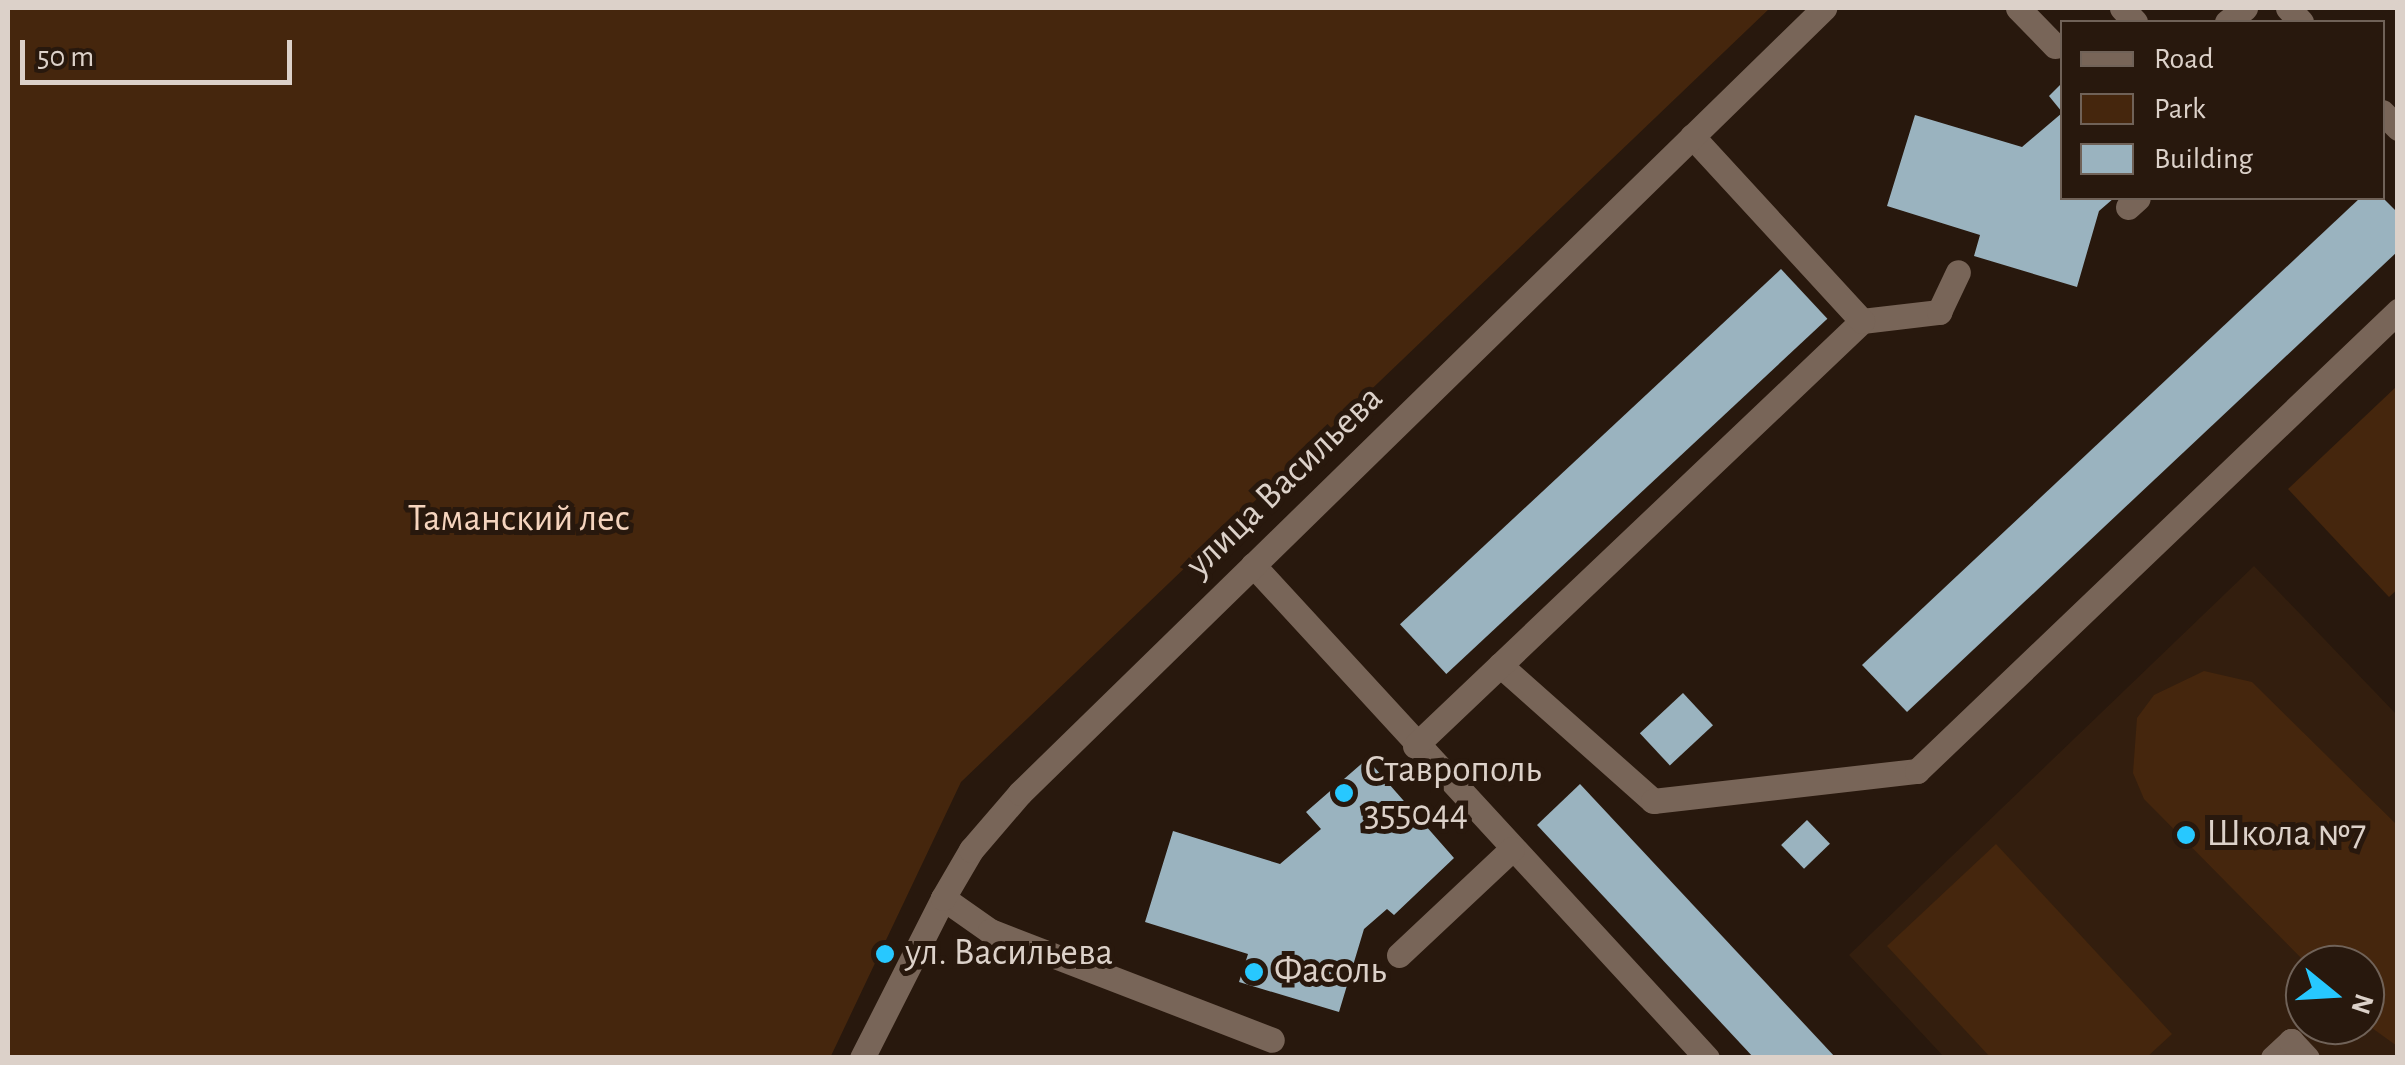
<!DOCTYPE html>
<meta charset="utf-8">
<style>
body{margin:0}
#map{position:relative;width:2405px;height:1065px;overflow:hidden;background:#28180d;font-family:"Alegreya Sans",sans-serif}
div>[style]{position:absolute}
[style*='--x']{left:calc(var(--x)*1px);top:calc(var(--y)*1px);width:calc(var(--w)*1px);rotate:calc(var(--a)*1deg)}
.built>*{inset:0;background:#331e0e}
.green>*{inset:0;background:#45260d}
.building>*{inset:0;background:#9ab3bf;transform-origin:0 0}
.minor>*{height:25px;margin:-12.5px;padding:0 12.5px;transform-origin:12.5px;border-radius:12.5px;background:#786558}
.dots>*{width:28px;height:28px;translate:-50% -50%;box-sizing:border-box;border:5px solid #28180d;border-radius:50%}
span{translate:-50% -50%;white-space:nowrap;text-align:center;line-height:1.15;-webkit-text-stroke:10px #28180d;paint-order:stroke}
.street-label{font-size:38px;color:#dcd1c9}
.park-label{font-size:38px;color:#f5d4be}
.poi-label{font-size:38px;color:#dcd1c9}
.left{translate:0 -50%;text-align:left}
.frame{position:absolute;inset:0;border:10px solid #dcd1c9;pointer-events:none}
.legend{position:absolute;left:2060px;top:20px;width:325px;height:180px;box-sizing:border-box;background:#28180d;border:2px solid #706258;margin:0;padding:12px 18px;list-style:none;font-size:30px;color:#dcd1c9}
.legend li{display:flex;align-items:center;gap:20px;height:50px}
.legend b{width:50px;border:2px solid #706258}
.north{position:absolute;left:2285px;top:945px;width:100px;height:100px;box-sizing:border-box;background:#28180d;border:2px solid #706258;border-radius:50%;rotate:108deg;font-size:28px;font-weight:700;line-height:40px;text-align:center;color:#dcd1c9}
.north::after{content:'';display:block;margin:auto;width:35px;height:45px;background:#27c8ff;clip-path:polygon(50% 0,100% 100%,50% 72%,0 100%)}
.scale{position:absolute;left:20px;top:40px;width:272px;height:45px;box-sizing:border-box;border:5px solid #dcd1c9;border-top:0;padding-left:12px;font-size:30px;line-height:35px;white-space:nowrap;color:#dcd1c9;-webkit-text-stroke:8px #28180d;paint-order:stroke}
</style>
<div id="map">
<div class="built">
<i style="clip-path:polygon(evenodd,2254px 566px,2397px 715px,2397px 1057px,1944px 1057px,1849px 955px,2254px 566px,2305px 965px,2365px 965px,2365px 1025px,2305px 1025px,2305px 965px)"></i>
</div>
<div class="green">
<i style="clip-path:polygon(8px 8px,1770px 8px,961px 782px,830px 1058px,8px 1057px)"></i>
<i style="clip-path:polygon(2397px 386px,2398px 589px,2389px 597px,2288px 489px)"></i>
<i style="clip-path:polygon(2204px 671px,2252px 682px,2397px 825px,2397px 1046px,2365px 1023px,2365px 965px,2308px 965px,2144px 799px,2133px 773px,2137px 718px,2154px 695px)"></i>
<i style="clip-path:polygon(1996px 844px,2172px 1034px,2147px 1057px,1990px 1057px,1887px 946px)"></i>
</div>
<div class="building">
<i style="clip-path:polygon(2062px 83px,2062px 112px,2049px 96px)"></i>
<i style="clip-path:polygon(2062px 113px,2062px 198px,2114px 198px,2099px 211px,2077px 287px,1974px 256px,1980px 235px,1887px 206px,1915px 115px,2022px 147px)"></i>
<i style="clip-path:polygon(2360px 198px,2383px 198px,2398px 213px,2398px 251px,1907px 712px,1862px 665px)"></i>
<i style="left:1781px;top:269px;width:68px;height:521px;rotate:47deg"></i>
<i style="left:1683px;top:693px;width:44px;height:59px;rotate:47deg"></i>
<i style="clip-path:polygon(1367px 759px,1454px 858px,1394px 915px,1387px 909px,1364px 929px,1339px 1012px,1239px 982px,1248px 954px,1145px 922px,1173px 831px,1280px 864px,1321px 829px,1306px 812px)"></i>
<i style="clip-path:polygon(1580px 784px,1836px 1058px,1754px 1058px,1537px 825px)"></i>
<i style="left:1807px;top:820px;width:33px;height:36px;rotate:46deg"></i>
</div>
<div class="minor">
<i style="--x:2018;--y:8;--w:53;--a:45.8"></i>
<i style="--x:2122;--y:8;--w:19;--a:47"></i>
<i style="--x:2288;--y:8;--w:19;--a:47"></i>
<i style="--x:2227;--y:22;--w:23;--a:-38"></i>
<i style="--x:2382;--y:112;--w:23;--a:45"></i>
<i style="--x:2128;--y:207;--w:13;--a:-42"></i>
<i style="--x:1862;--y:321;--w:78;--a:-6.7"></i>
<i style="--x:1939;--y:312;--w:44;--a:-64.6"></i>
<i style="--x:1253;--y:565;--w:670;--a:47.36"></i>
<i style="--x:1500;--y:665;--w:205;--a:41.6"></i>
<i style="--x:1653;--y:801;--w:266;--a:-6.5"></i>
<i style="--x:1917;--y:771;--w:666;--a:-43.72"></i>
<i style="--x:1415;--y:746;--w:617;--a:-43.55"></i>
<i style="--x:1862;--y:321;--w:251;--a:-132.6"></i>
<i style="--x:943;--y:898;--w:57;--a:35.1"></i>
<i style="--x:990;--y:931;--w:302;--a:21.1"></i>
<i style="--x:1399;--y:955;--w:155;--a:-43.2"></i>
<i style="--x:862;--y:1058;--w:179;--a:-63.1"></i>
<i style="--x:943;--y:898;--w:56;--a:-59.7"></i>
<i style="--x:971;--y:850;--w:75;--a:-49.3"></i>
<i style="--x:1020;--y:793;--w:1124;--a:-44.31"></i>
<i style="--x:2273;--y:1058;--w:25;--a:-43"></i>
<i style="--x:2291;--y:1041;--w:23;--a:47"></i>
</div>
<div class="dots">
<i style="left:1344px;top:793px;background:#27c8ff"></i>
<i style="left:2186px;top:835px;background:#27c8ff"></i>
<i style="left:885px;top:954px;background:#27c8ff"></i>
<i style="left:1254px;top:972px;background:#27c8ff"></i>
</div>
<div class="street-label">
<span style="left:1285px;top:482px;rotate:-44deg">улица Васильева</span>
</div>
<div class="park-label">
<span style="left:519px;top:520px">Таманский лес</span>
</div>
<div class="poi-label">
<span class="left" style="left:1364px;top:793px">Ставрополь<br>355044</span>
<span class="left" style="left:2206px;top:835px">Школа №7</span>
<span class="left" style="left:905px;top:954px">ул. Васильева</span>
<span class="left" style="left:1274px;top:972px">Фасоль</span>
</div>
<div class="frame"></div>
<ul class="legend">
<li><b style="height:12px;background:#786558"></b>Road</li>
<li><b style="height:28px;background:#45260d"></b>Park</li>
<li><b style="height:28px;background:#9ab3bf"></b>Building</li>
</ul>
<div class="north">N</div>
<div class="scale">50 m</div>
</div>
